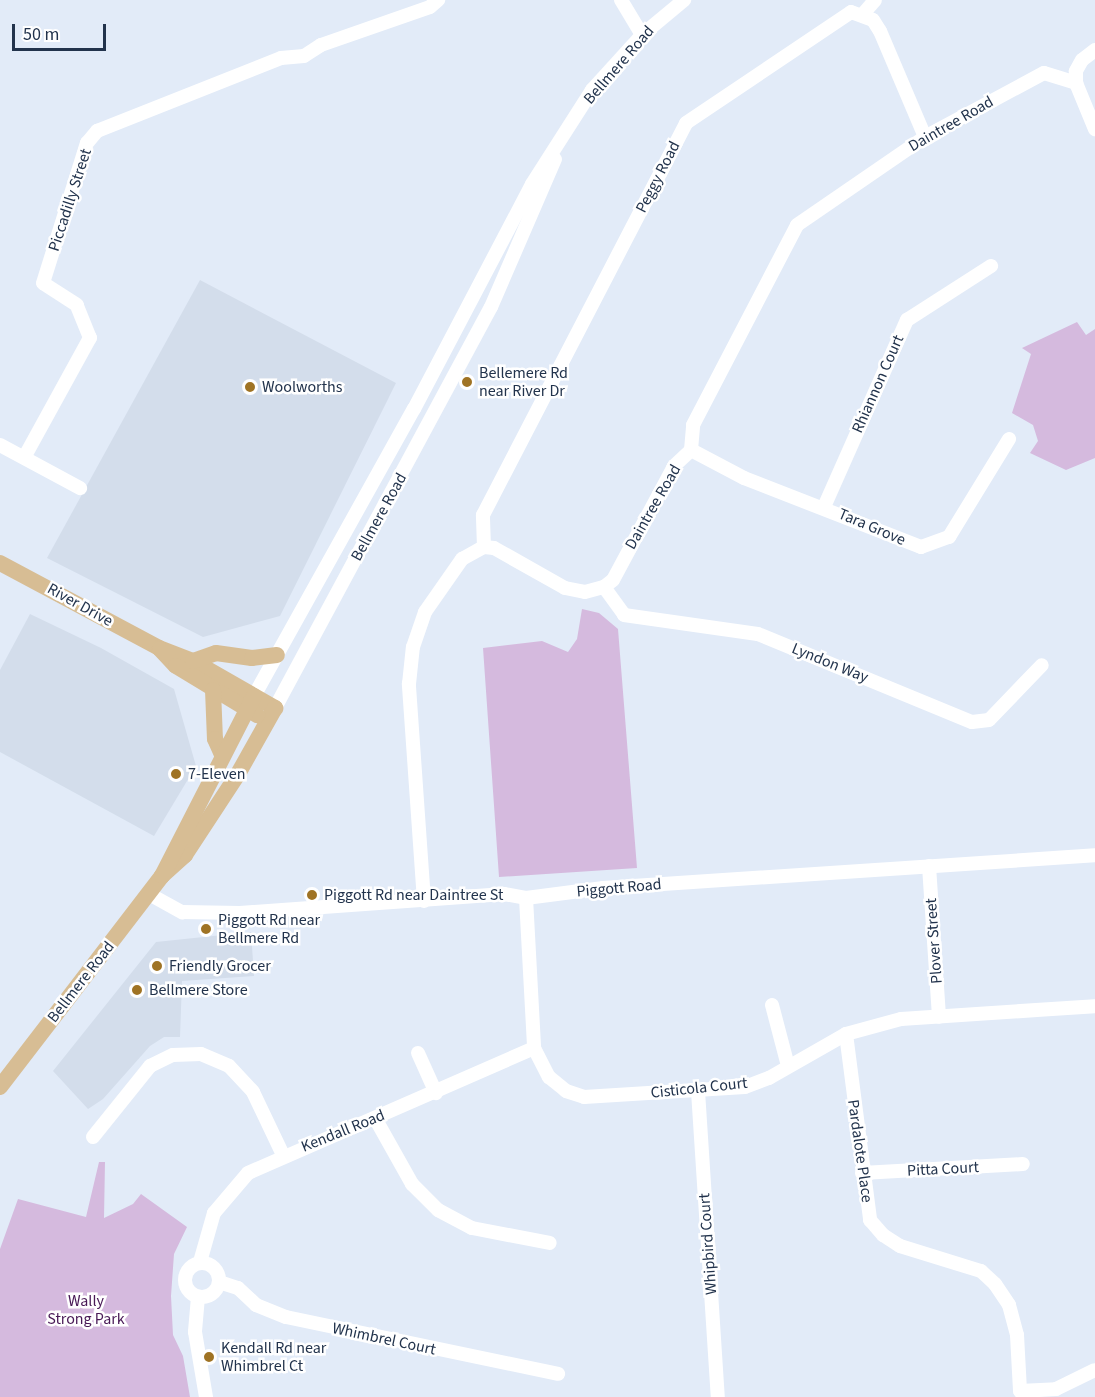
<!DOCTYPE html>
<style>
body{margin:0}
#map{position:relative;width:1095px;height:1397px;overflow:hidden;background:#e2ebf8;font-family:"Source Sans 3",sans-serif}
div>[style]{position:absolute}
[style*='--x']{left:calc(var(--x)*1px);top:calc(var(--y)*1px);width:calc(var(--w)*1px);rotate:calc(var(--a)*1deg)}
.built>*{inset:0;background:#d3ddeb}
.green>*{inset:0;background:#d5bade}
.minor>*{height:14px;margin:-7px;padding:0 7px;transform-origin:7px;border-radius:7px;background:#fff}
.minor>.ring{margin:-7px;padding:0;box-sizing:content-box;background:none;border:14px solid #fff;border-radius:50%}
.major>*{height:16px;margin:-8px;padding:0 8px;transform-origin:8px;border-radius:8px;background:#d7bd94}
.dots>*{width:16px;height:16px;translate:-50% -50%;box-sizing:border-box;border:3px solid #fff;border-radius:50%}
span{translate:-50% -50%;white-space:nowrap;text-align:center;line-height:1.15;-webkit-text-stroke:5px #fff;paint-order:stroke}
.street-label{font-size:16px;color:#22334c}
.poi-label{font-size:16px;color:#22334c}
.left{translate:0 -50%;text-align:left}
.park-label{font-size:16px;color:#481956}
.scale{position:absolute;left:12px;top:24px;width:94px;height:27px;box-sizing:border-box;border:3px solid #22334c;border-top:0;padding-left:8px;font-size:18px;line-height:21px;white-space:nowrap;color:#22334c;-webkit-text-stroke:4px #fff;paint-order:stroke}
</style>
<div id="map">
<div class="built">
<i style="clip-path:polygon(200px 280px,396px 383px,280px 616px,203px 637px,47px 558px)"></i>
<i style="clip-path:polygon(30px 614px,101px 648px,174px 689px,196px 766px,154px 836px,0 752px,0 670px)"></i>
<i style="clip-path:polygon(251px 932px,254px 976px,182px 981px,180px 1037px,164px 1037px,150px 1046px,103px 1099px,88px 1109px,53px 1071px,156px 942px)"></i>
</div>
<div class="green">
<i style="clip-path:polygon(1077px 322px,1086px 335px,1095px 329px,1095px 458px,1066px 470px,1030px 453px,1038px 441px,1033px 425px,1012px 413px,1031px 354px,1022px 348px)"></i>
<i style="clip-path:polygon(582px 609px,599px 613px,618px 629px,637px 868px,499px 877px,483px 648px,542px 641px,568px 652px,577px 639px)"></i>
<i style="clip-path:polygon(99px 1162px,105px 1162px,104px 1218px,133px 1204px,141px 1194px,187px 1227px,174px 1254px,171px 1296px,173px 1335px,183px 1356px,190px 1397px,0 1397px,0 1249px,18px 1199px,86px 1217px)"></i>
</div>
<div class="minor">
<i style="--x:621;--y:0;--w:41;--a:59"></i>
<i style="--x:863;--y:14;--w:18;--a:-49"></i>
<i style="--x:1095;--y:50;--w:16;--a:142"></i>
<i style="--x:1082;--y:60;--w:13;--a:119"></i>
<i style="--x:1076;--y:71;--w:12;--a:90"></i>
<i style="--x:1076;--y:83;--w:50;--a:67.6"></i>
<i style="--x:0;--y:445;--w:91;--a:28.3"></i>
<i style="--x:691;--y:450;--w:60;--a:27.8"></i>
<i style="--x:744;--y:478;--w:190;--a:21.3"></i>
<i style="--x:921;--y:547;--w:30;--a:-20"></i>
<i style="--x:949;--y:537;--w:115;--a:-58.5"></i>
<i style="--x:25;--y:456;--w:135;--a:-61.2"></i>
<i style="--x:90;--y:338;--w:35;--a:-112"></i>
<i style="--x:77;--y:305;--w:40;--a:-147.1"></i>
<i style="--x:43;--y:283;--w:147;--a:-72.6"></i>
<i style="--x:87;--y:143;--w:16;--a:-50"></i>
<i style="--x:97;--y:131;--w:198;--a:-21.6"></i>
<i style="--x:281;--y:58;--w:23;--a:-5"></i>
<i style="--x:304;--y:56;--w:20;--a:-33"></i>
<i style="--x:321;--y:45;--w:115;--a:-19.2"></i>
<i style="--x:430;--y:7;--w:11;--a:-41"></i>
<i style="--x:824;--y:507;--w:205;--a:-66.1"></i>
<i style="--x:907;--y:320;--w:100;--a:-32.7"></i>
<i style="--x:484;--y:547;--w:32;--a:-92"></i>
<i style="--x:483;--y:515;--w:441;--a:-62.6"></i>
<i style="--x:686;--y:123;--w:199;--a:-33.9"></i>
<i style="--x:851;--y:12;--w:23;--a:20"></i>
<i style="--x:873;--y:20;--w:13;--a:58"></i>
<i style="--x:880;--y:31;--w:115;--a:67"></i>
<i style="--x:604;--y:587;--w:34;--a:54"></i>
<i style="--x:624;--y:615;--w:135;--a:8.1"></i>
<i style="--x:758;--y:634;--w:231;--a:22.4"></i>
<i style="--x:972;--y:722;--w:17;--a:-7"></i>
<i style="--x:989;--y:720;--w:76;--a:-46.1"></i>
<i style="--x:254;--y:696;--w:329;--a:-60.9"></i>
<i style="--x:414;--y:409;--w:254;--a:-62.3"></i>
<i style="--x:532;--y:184;--w:112;--a:-57.4"></i>
<i style="--x:592;--y:90;--w:74;--a:-47.7"></i>
<i style="--x:642;--y:35;--w:55;--a:-39.8"></i>
<i style="--x:275;--y:708;--w:455;--a:-61.7"></i>
<i style="--x:491;--y:307;--w:161;--a:-66.6"></i>
<i style="--x:929;--y:866;--w:151;--a:86.2"></i>
<i style="--x:149;--y:894;--w:38;--a:29"></i>
<i style="--x:182;--y:912;--w:58;--a:1"></i>
<i style="--x:240;--y:913;--w:265;--a:-4.1"></i>
<i style="--x:504;--y:894;--w:22;--a:10"></i>
<i style="--x:526;--y:898;--w:78;--a:-7.4"></i>
<i style="--x:603;--y:888;--w:493;--a:-3.8"></i>
<i style="--x:526;--y:898;--w:150;--a:86.9"></i>
<i style="--x:534;--y:1048;--w:33;--a:63"></i>
<i style="--x:549;--y:1077;--w:22;--a:39"></i>
<i style="--x:566;--y:1091;--w:19;--a:18"></i>
<i style="--x:584;--y:1097;--w:161;--a:-3.6"></i>
<i style="--x:745;--y:1087;--w:26;--a:-21"></i>
<i style="--x:769;--y:1078;--w:89;--a:-29.7"></i>
<i style="--x:846;--y:1034;--w:57;--a:-15.3"></i>
<i style="--x:901;--y:1019;--w:194;--a:-3.8"></i>
<i style="--x:424;--y:901;--w:218;--a:-94"></i>
<i style="--x:409;--y:684;--w:37;--a:-84"></i>
<i style="--x:413;--y:647;--w:37;--a:-71"></i>
<i style="--x:425;--y:612;--w:65;--a:-55.1"></i>
<i style="--x:462;--y:559;--w:25;--a:-29"></i>
<i style="--x:484;--y:547;--w:10;--a:6"></i>
<i style="--x:494;--y:548;--w:81;--a:29.4"></i>
<i style="--x:565;--y:588;--w:20;--a:11"></i>
<i style="--x:585;--y:592;--w:20;--a:-15"></i>
<i style="--x:604;--y:587;--w:11;--a:-38"></i>
<i style="--x:613;--y:580;--w:129;--a:-61.8"></i>
<i style="--x:674;--y:466;--w:23;--a:-43"></i>
<i style="--x:691;--y:450;--w:25;--a:-85"></i>
<i style="--x:693;--y:425;--w:225;--a:-62.5"></i>
<i style="--x:797;--y:225;--w:155;--a:-34.5"></i>
<i style="--x:925;--y:137;--w:135;--a:-28.3"></i>
<i style="--x:1044;--y:73;--w:34;--a:17"></i>
<i style="--x:772;--y:1005;--w:63;--a:75.3"></i>
<i style="--x:846;--y:1034;--w:188;--a:82.6"></i>
<i style="--x:870;--y:1220;--w:20;--a:49"></i>
<i style="--x:883;--y:1235;--w:20;--a:33"></i>
<i style="--x:900;--y:1246;--w:85;--a:17.2"></i>
<i style="--x:981;--y:1271;--w:19;--a:43"></i>
<i style="--x:995;--y:1284;--w:25;--a:56"></i>
<i style="--x:1009;--y:1305;--w:31;--a:75"></i>
<i style="--x:1017;--y:1335;--w:56;--a:86.9"></i>
<i style="--x:1020;--y:1391;--w:36;--a:-3"></i>
<i style="--x:1056;--y:1389;--w:43;--a:-26"></i>
<i style="--x:418;--y:1053;--w:44;--a:65.8"></i>
<i style="--x:698;--y:1091;--w:307;--a:86.3"></i>
<i style="--x:375;--y:1118;--w:76;--a:60.7"></i>
<i style="--x:412;--y:1184;--w:37;--a:45"></i>
<i style="--x:438;--y:1210;--w:38;--a:28"></i>
<i style="--x:472;--y:1228;--w:79;--a:10.9"></i>
<i style="--x:93;--y:1137;--w:91;--a:-51.2"></i>
<i style="--x:150;--y:1066;--w:25;--a:-26"></i>
<i style="--x:173;--y:1055;--w:28;--a:-2"></i>
<i style="--x:201;--y:1054;--w:30;--a:23"></i>
<i style="--x:229;--y:1066;--w:35;--a:47"></i>
<i style="--x:253;--y:1092;--w:70;--a:64.5"></i>
<i style="--x:862;--y:1173;--w:161;--a:-3.2"></i>
<i style="--x:200;--y:1262;--w:51;--a:-74.1"></i>
<i style="--x:214;--y:1213;--w:52;--a:-49.6"></i>
<i style="--x:248;--y:1173;--w:312;--a:-23.6"></i>
<i class="ring" style="left:185px;top:1263px;width:20px;height:20px"></i>
<i style="--x:219;--y:1282;--w:20;--a:18"></i>
<i style="--x:238;--y:1288;--w:25;--a:43"></i>
<i style="--x:256;--y:1305;--w:32;--a:22"></i>
<i style="--x:286;--y:1317;--w:278;--a:11.8"></i>
<i style="--x:198;--y:1297;--w:35;--a:95"></i>
<i style="--x:195;--y:1332;--w:66;--a:80.4"></i>
</div>
<div class="major">
<i style="--x:0;--y:563;--w:180;--a:28.1"></i>
<i style="--x:159;--y:648;--w:36;--a:21"></i>
<i style="--x:193;--y:661;--w:95;--a:29.8"></i>
<i style="--x:275;--y:708;--w:76;--a:119.3"></i>
<i style="--x:238;--y:774;--w:97;--a:123.2"></i>
<i style="--x:185;--y:855;--w:31;--a:138"></i>
<i style="--x:160;--y:649;--w:23;--a:47"></i>
<i style="--x:176;--y:666;--w:95;--a:31.2"></i>
<i style="--x:193;--y:661;--w:24;--a:-19"></i>
<i style="--x:216;--y:653;--w:36;--a:8"></i>
<i style="--x:252;--y:658;--w:25;--a:-7"></i>
<i style="--x:213;--y:690;--w:49;--a:87.7"></i>
<i style="--x:215;--y:739;--w:17;--a:66"></i>
<i style="--x:0;--y:1087;--w:266;--a:-52.5"></i>
<i style="--x:162;--y:876;--w:202;--a:-62.9"></i>
</div>
<div class="dots">
<i style="left:467px;top:382px;background:#9f7324"></i>
<i style="left:250px;top:387px;background:#9f7324"></i>
<i style="left:176px;top:774px;background:#9f7324"></i>
<i style="left:312px;top:895px;background:#9f7324"></i>
<i style="left:206px;top:929px;background:#9f7324"></i>
<i style="left:157px;top:966px;background:#9f7324"></i>
<i style="left:137px;top:990px;background:#9f7324"></i>
<i style="left:209px;top:1357px;background:#9f7324"></i>
</div>
<div class="street-label">
<span style="left:619px;top:65px;rotate:-49deg">Bellmere Road</span>
<span style="left:951px;top:124px;rotate:-30deg">Daintree Road</span>
<span style="left:658px;top:177px;rotate:-63deg">Peggy Road</span>
<span style="left:70px;top:200px;rotate:-72deg">Piccadilly Street</span>
<span style="left:878px;top:384px;rotate:-66deg">Rhiannon Court</span>
<span style="left:653px;top:507px;rotate:-60deg">Daintree Road</span>
<span style="left:379px;top:517px;rotate:-61deg">Bellmere Road</span>
<span style="left:872px;top:527px;rotate:23deg">Tara Grove</span>
<span style="left:80px;top:605px;rotate:29deg">River Drive</span>
<span style="left:830px;top:663px;rotate:22deg">Lyndon Way</span>
<span style="left:619px;top:888px;rotate:-5deg">Piggott Road</span>
<span style="left:934px;top:941px;rotate:-94deg">Plover Street</span>
<span style="left:81px;top:982px;rotate:-52deg">Bellmere Road</span>
<span style="left:699px;top:1088px;rotate:-6deg">Cisticola Court</span>
<span style="left:343px;top:1131px;rotate:-22deg">Kendall Road</span>
<span style="left:860px;top:1151px;rotate:82deg">Pardalote Place</span>
<span style="left:943px;top:1169px;rotate:-3deg">Pitta Court</span>
<span style="left:708px;top:1244px;rotate:-94deg">Whipbird Court</span>
<span style="left:384px;top:1339px;rotate:12deg">Whimbrel Court</span>
</div>
<div class="poi-label">
<span class="left" style="left:479px;top:382px">Bellemere Rd<br>near River Dr</span>
<span class="left" style="left:262px;top:387px">Woolworths</span>
<span class="left" style="left:188px;top:774px">7-Eleven</span>
<span class="left" style="left:324px;top:895px">Piggott Rd near Daintree St</span>
<span class="left" style="left:218px;top:929px">Piggott Rd near<br>Bellmere Rd</span>
<span class="left" style="left:169px;top:966px">Friendly Grocer</span>
<span class="left" style="left:149px;top:990px">Bellmere Store</span>
<span class="left" style="left:221px;top:1357px">Kendall Rd near<br>Whimbrel Ct</span>
</div>
<div class="park-label">
<span style="left:86px;top:1310px">Wally<br>Strong Park</span>
</div>
<div class="scale">50 m</div>
</div>
